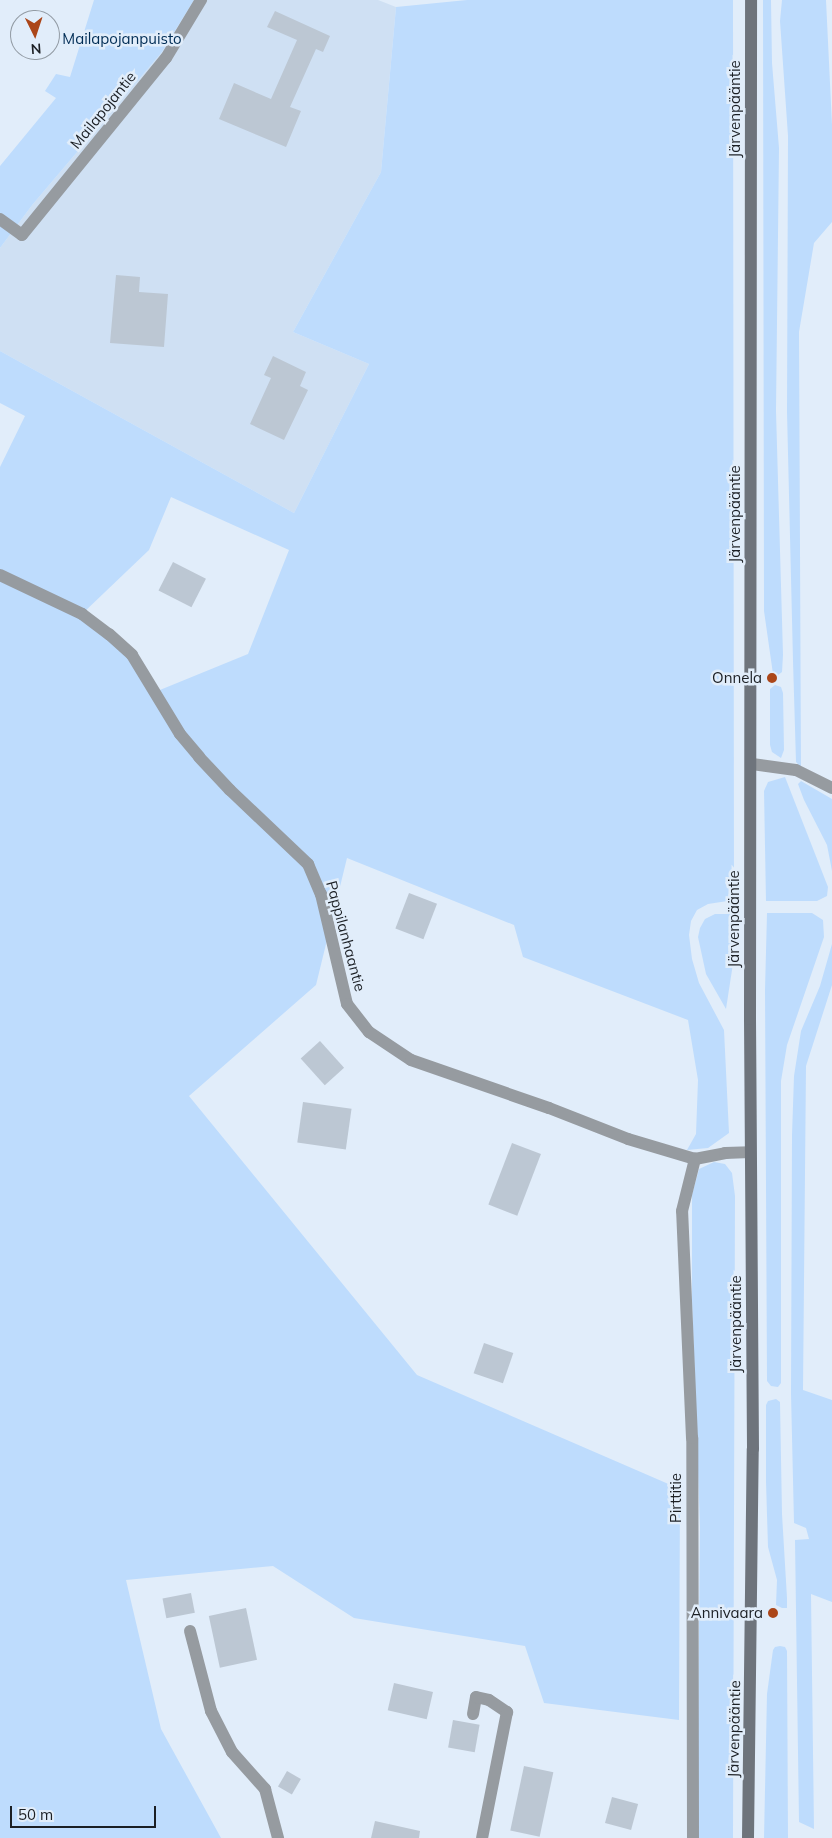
<!DOCTYPE html>
<meta charset="utf-8">
<style>
body{margin:0}
#map{position:relative;width:832px;height:1838px;overflow:hidden;background:#e1edfa;font-family:Mulish,sans-serif}
div>[style]{position:absolute}
[style*='--x']{left:calc(var(--x)*1px);top:calc(var(--y)*1px);width:calc(var(--w)*1px);rotate:calc(var(--a)*1deg)}
.built>*{inset:0;background:#cfe0f3}
.green>*{inset:0;background:#bedcfd}
.building>*{inset:0;background:#bcc7d3;transform-origin:0 0}
.street>*{height:12px;margin:-6px;padding:0 6px;transform-origin:6px;border-radius:6px;background:#969ba0}
.secondary>*{height:12px;margin:-6px;padding:0 6px;transform-origin:6px;border-radius:6px;background:#6e747c}
.dots>*{width:14px;height:14px;translate:-50% -50%;box-sizing:border-box;border:2px solid #e1edfa;border-radius:50%}
span{translate:-50% -50%;white-space:nowrap;text-align:center;line-height:1.15;-webkit-text-stroke:5px #e1edfa;paint-order:stroke}
.park-label{font-size:15px;color:#002d55}
.street-label{font-size:15px;color:#1b1f24}
.poi-label{font-size:15px;color:#1b1f24}
.right{translate:-100% -50%;text-align:right}
.north{position:absolute;left:10px;top:10px;width:50px;height:50px;box-sizing:border-box;background:#e1edfa;border:1px solid #929ba4;border-radius:50%;rotate:176deg;font-size:14px;font-weight:700;line-height:20px;text-align:center;color:#1b1f24}
.north::after{content:'';display:block;margin:auto;width:18px;height:22px;background:#ab4619;clip-path:polygon(50% 0,100% 100%,50% 72%,0 100%)}
.scale{position:absolute;left:10px;top:1806px;width:146px;height:22px;box-sizing:border-box;border:2px solid #1b1f24;border-top:0;padding-left:6px;font-size:15px;line-height:18px;white-space:nowrap;color:#1b1f24;-webkit-text-stroke:4px #e1edfa;paint-order:stroke}
</style>
<div id="map">
<div class="built">
<i style="clip-path:polygon(194px 0,378px 0,396px 7px,381px 172px,293px 332px,369px 364px,294px 513px,0 351px,0 248px,33px 204px,162px 52px)"></i>
</div>
<div class="green">
<i style="clip-path:polygon(94px 0,194px 0,162px 52px,33px 204px,0 248px,0 166px,56px 98px,45px 91px,56px 74px,70px 77px)"></i>
<i style="clip-path:polygon(evenodd,467px 0,733px 0,734px 900px,708px 904px,697px 910px,691px 921px,689px 935px,692px 959px,699px 983px,724px 1030px,729px 1133px,708px 1148px,687px 1150px,696px 1134px,698px 1080px,688px 1020px,523px 957px,514px 925px,347px 858px,316px 985px,189px 1096px,417px 1375px,680px 1489px,679px 1720px,544px 1703px,525px 1646px,354px 1618px,273px 1566px,126px 1580px,161px 1729px,221px 1838px,0 1838px,0 467px,25px 416px,0 403px,0 351px,294px 513px,369px 364px,293px 332px,381px 172px,396px 7px,467px 0,171px 497px,289px 550px,248px 654px,155px 692px,132px 655px,82px 614px,149px 550px,171px 497px)"></i>
<i style="clip-path:polygon(763px 0,771px 0,772px 63px,779px 148px,776px 411px,783px 655px,782px 672px,778px 675px,773px 674px,764px 611px)"></i>
<i style="clip-path:polygon(782px 0,826px 0,832px 125px,832px 222px,814px 243px,799px 332px,801px 767px,796px 762px,793px 661px,787px 412px,788px 136px,780px 21px)"></i>
<i style="clip-path:polygon(775px 685px,781px 687px,783px 693px,784px 750px,781px 758px,772px 752px,770px 745px,770px 689px)"></i>
<i style="clip-path:polygon(785px 777px,828px 887px,827px 896px,817px 901px,766px 901px,764px 791px,768px 782px)"></i>
<i style="clip-path:polygon(801px 781px,832px 799px,832px 871px,827px 845px,804px 800px,798px 784px)"></i>
<i style="clip-path:polygon(767px 913px,812px 913px,823px 920px,824px 937px,787px 1045px,781px 1081px,781px 1383px,778px 1387px,771px 1386px,767px 1381px,765px 990px)"></i>
<i style="clip-path:polygon(715px 914px,735px 914px,734px 957px,726px 1009px,706px 974px,698px 937px,700px 928px,705px 919px)"></i>
<i style="clip-path:polygon(832px 944px,832px 985px,806px 1066px,803px 1390px,832px 1400px,832px 1602px,811px 1594px,814px 1829px,799px 1822px,795px 1540px,809px 1539px,806px 1528px,794px 1523px,791px 1394px,792px 1135px,794px 1076px,801px 1031px,820px 986px)"></i>
<i style="clip-path:polygon(714px 1162px,725px 1164px,732px 1173px,735px 1196px,733px 1838px,697px 1838px,700px 1527px,692px 1299px,692px 1195px,699px 1169px)"></i>
<i style="clip-path:polygon(776px 1399px,780px 1402px,782px 1514px,787px 1598px,787px 1608px,782px 1608px,776px 1605px,777px 1580px,768px 1547px,766px 1482px,766px 1405px,768px 1401px)"></i>
<i style="clip-path:polygon(780px 1646px,785px 1647px,787px 1651px,788px 1838px,764px 1838px,767px 1694px,773px 1650px,775px 1647px)"></i>
</div>
<div class="building">
<i style="clip-path:polygon(275px 11px,330px 36px,323px 52px,316px 49px,290px 107px,301px 111px,286px 147px,219px 119px,234px 83px,271px 99px,297px 40px,267px 27px)"></i>
<i style="clip-path:polygon(116px 275px,140px 277px,139px 292px,168px 294px,164px 347px,110px 343px)"></i>
<i style="clip-path:polygon(273px 356px,306px 372px,300px 386px,308px 390px,284px 440px,250px 424px,271px 378px,264px 375px)"></i>
<i style="left:173px;top:562px;width:37px;height:32px;rotate:27deg"></i>
<i style="left:409px;top:893px;width:30px;height:38px;rotate:21deg"></i>
<i style="left:320px;top:1041px;width:36px;height:26px;rotate:48deg"></i>
<i style="left:303px;top:1102px;width:49px;height:41px;rotate:8deg"></i>
<i style="left:512px;top:1143px;width:31px;height:66px;rotate:21deg"></i>
<i style="left:484px;top:1343px;width:31px;height:32px;rotate:19deg"></i>
<i style="left:191px;top:1593px;width:20px;height:29px;rotate:79deg"></i>
<i style="left:246px;top:1608px;width:53px;height:38px;rotate:78deg"></i>
<i style="left:394px;top:1683px;width:40px;height:28px;rotate:13deg"></i>
<i style="left:453px;top:1720px;width:27px;height:28px;rotate:10deg"></i>
<i style="left:524px;top:1766px;width:30px;height:66px;rotate:12deg"></i>
<i style="left:287px;top:1771px;width:16px;height:18px;rotate:30deg"></i>
<i style="left:612px;top:1797px;width:27px;height:27px;rotate:15deg"></i>
<i style="clip-path:polygon(375px 1821px,420px 1831px,419px 1838px,371px 1838px)"></i>
</div>
<div class="street">
<i style="--x:0;--y:219;--w:27;--a:36"></i>
<i style="--x:22;--y:235;--w:228;--a:-50.9"></i>
<i style="--x:166;--y:58;--w:68;--a:-58.9"></i>
<i style="--x:0;--y:575;--w:91;--a:25.4"></i>
<i style="--x:82;--y:614;--w:34;--a:37"></i>
<i style="--x:109;--y:634;--w:31;--a:42"></i>
<i style="--x:132;--y:655;--w:92;--a:58.7"></i>
<i style="--x:180;--y:734;--w:30;--a:50"></i>
<i style="--x:199;--y:757;--w:45;--a:46.8"></i>
<i style="--x:230;--y:790;--w:108;--a:43.5"></i>
<i style="--x:308;--y:864;--w:33;--a:67"></i>
<i style="--x:321;--y:894;--w:113;--a:76.7"></i>
<i style="--x:347;--y:1004;--w:36;--a:52"></i>
<i style="--x:369;--y:1032;--w:50;--a:33.7"></i>
<i style="--x:411;--y:1060;--w:146;--a:19.2"></i>
<i style="--x:549;--y:1108;--w:85;--a:21.4"></i>
<i style="--x:628;--y:1139;--w:70;--a:16.6"></i>
<i style="--x:695;--y:1159;--w:31;--a:-11"></i>
<i style="--x:725;--y:1153;--w:25;--a:-2"></i>
<i style="--x:752;--y:764;--w:44;--a:7.8"></i>
<i style="--x:796;--y:770;--w:40;--a:26.6"></i>
<i style="--x:190;--y:1631;--w:83;--a:75.3"></i>
<i style="--x:211;--y:1711;--w:46;--a:62.9"></i>
<i style="--x:232;--y:1752;--w:50;--a:48.3"></i>
<i style="--x:265;--y:1789;--w:51;--a:75.1"></i>
<i style="--x:473;--y:1714;--w:17;--a:-80"></i>
<i style="--x:476;--y:1697;--w:13;--a:13"></i>
<i style="--x:489;--y:1700;--w:22;--a:34"></i>
<i style="--x:507;--y:1712;--w:128;--a:101.2"></i>
<i style="--x:693;--y:1838;--w:400;--a:-90.1"></i>
<i style="--x:692;--y:1438;--w:227;--a:-92.5"></i>
<i style="--x:682;--y:1211;--w:54;--a:-76"></i>
</div>
<div class="secondary">
<i style="--x:748;--y:1838;--w:389;--a:-89.3"></i>
<i style="--x:753;--y:1449;--w:430;--a:-90.4"></i>
<i style="--x:750;--y:1019;--w:1019;--a:-89.94"></i>
</div>
<div class="dots">
<i style="left:772px;top:678px;background:#ab4619"></i>
<i style="left:773px;top:1613px;background:#ab4619"></i>
</div>
<div class="park-label">
<span style="left:122px;top:39px">Mailapojanpuisto</span>
</div>
<div class="street-label">
<span style="left:735px;top:109px;rotate:-90deg">Järvenpääntie</span>
<span style="left:103px;top:110px;rotate:-51deg">Mailapojantie</span>
<span style="left:735px;top:514px;rotate:-90deg">Järvenpääntie</span>
<span style="left:734px;top:919px;rotate:-90deg">Järvenpääntie</span>
<span style="left:346px;top:936px;rotate:75deg">Pappilanhaantie</span>
<span style="left:736px;top:1324px;rotate:-90deg">Järvenpääntie</span>
<span style="left:676px;top:1498px;rotate:-90deg">Pirttitie</span>
<span style="left:734px;top:1729px;rotate:-89deg">Järvenpääntie</span>
</div>
<div class="poi-label">
<span class="right" style="left:762px;top:678px">Onnela</span>
<span class="right" style="left:763px;top:1613px">Annivaara</span>
</div>
<div class="north">N</div>
<div class="scale">50 m</div>
</div>
